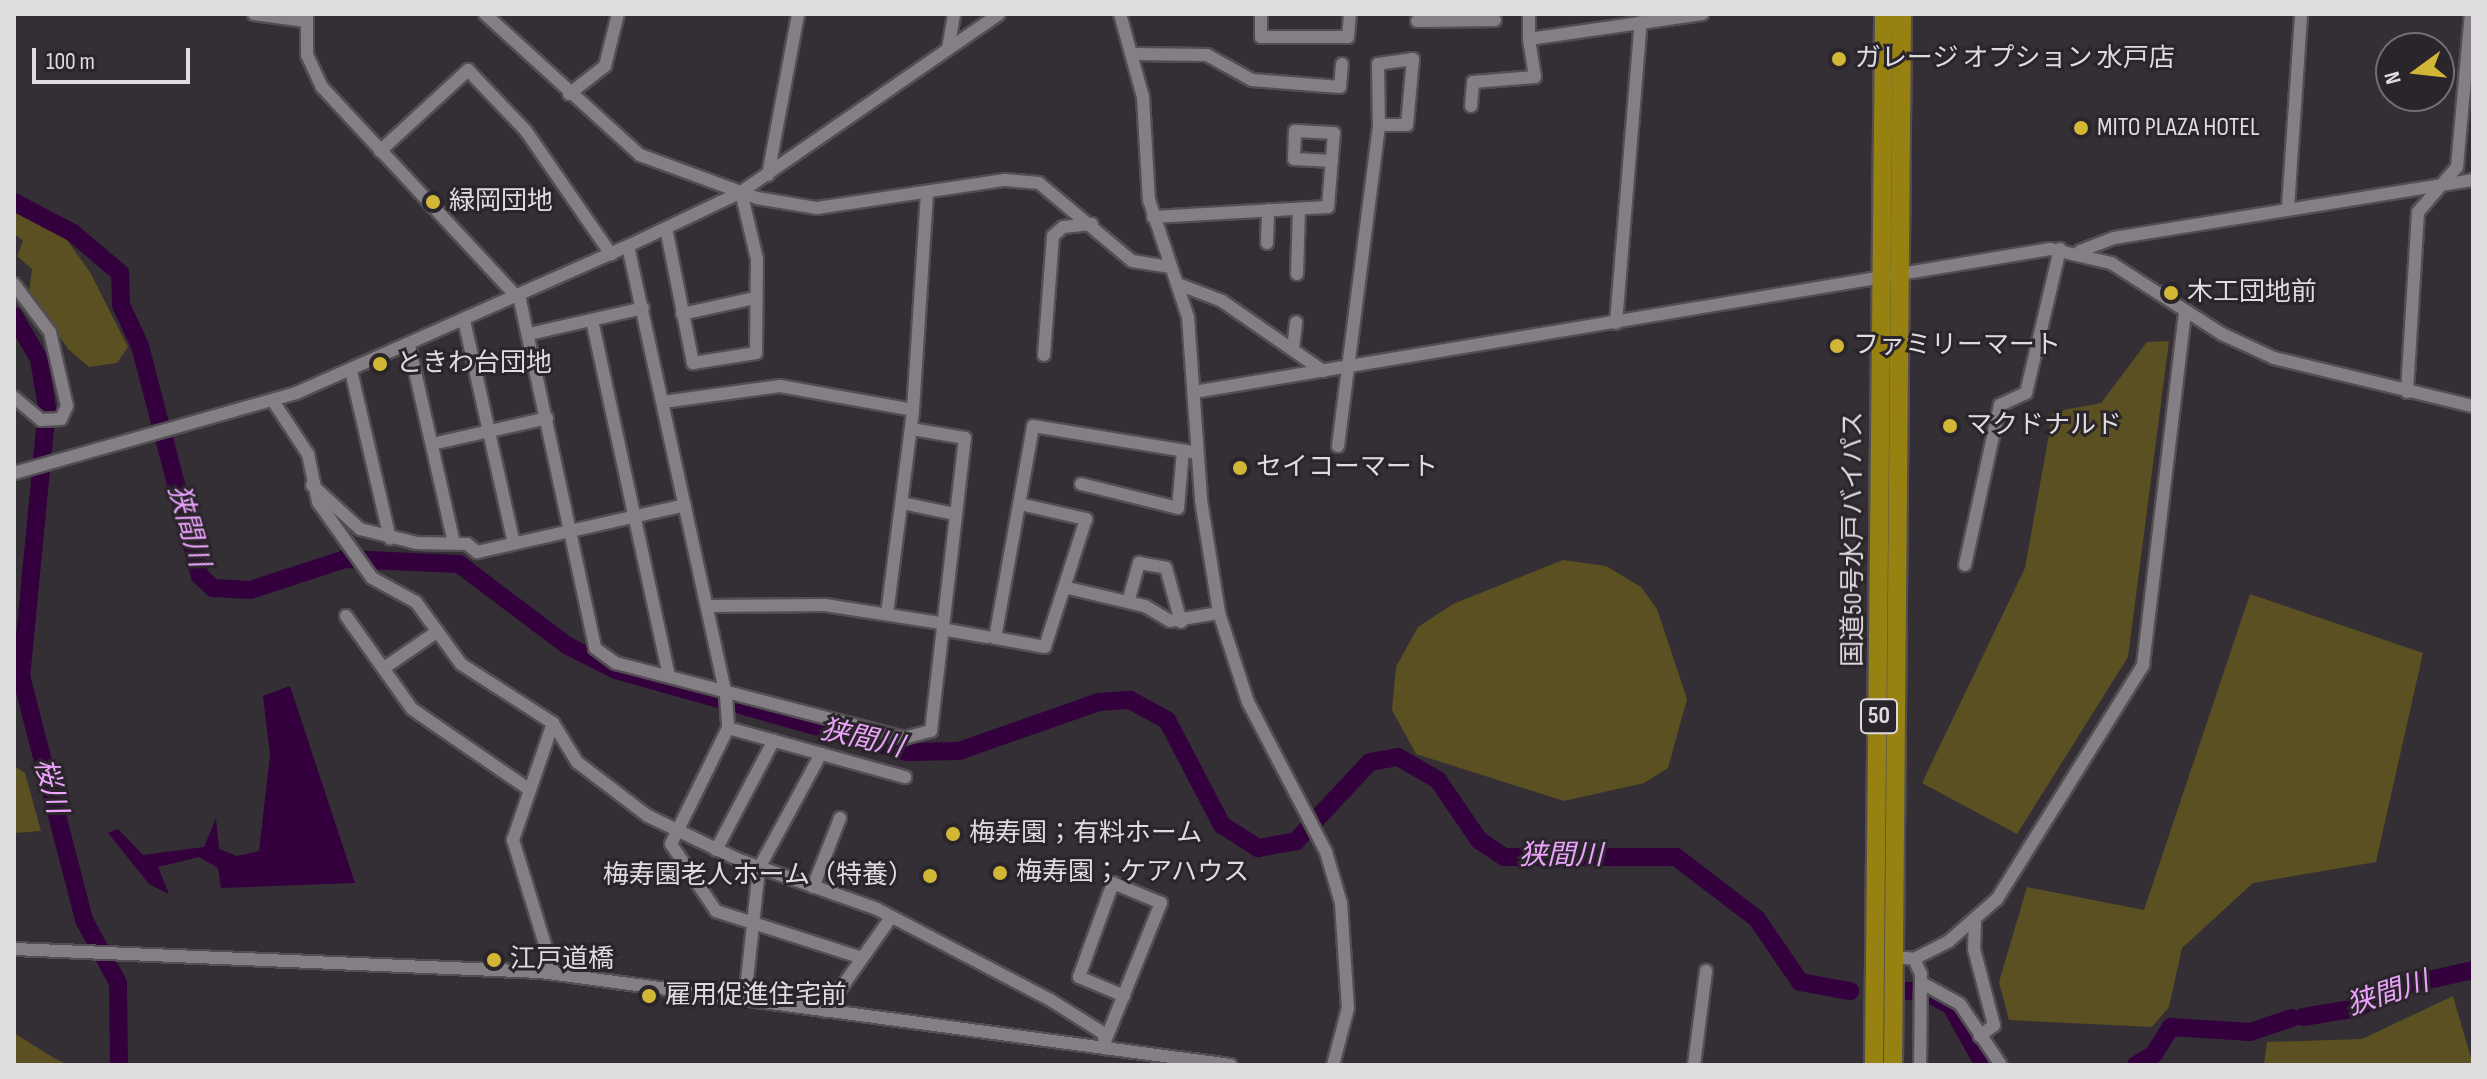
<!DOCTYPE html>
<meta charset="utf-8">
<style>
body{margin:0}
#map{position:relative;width:2487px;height:1079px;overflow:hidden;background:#342f35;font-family:"Sofia Sans Condensed","Noto Sans JP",sans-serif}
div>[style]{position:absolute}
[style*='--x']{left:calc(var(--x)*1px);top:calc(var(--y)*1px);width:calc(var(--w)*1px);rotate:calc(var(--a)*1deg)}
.green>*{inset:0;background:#5b5021}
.water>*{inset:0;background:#33003d}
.river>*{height:18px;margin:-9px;padding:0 9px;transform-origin:9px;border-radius:9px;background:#33003d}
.roads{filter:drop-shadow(2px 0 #524e53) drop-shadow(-2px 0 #524e53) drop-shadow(0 2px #524e53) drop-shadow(0 -2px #524e53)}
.minor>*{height:12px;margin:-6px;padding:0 6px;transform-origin:6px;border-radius:6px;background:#847f85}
.highway>*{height:18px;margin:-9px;padding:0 9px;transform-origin:9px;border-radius:9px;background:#978110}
.dots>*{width:22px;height:22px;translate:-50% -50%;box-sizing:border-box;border:4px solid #2a252b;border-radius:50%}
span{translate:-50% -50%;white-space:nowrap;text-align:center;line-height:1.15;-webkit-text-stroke:6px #2a252b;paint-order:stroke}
.shield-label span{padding:2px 6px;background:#2a252b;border:2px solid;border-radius:6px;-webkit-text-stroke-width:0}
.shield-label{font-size:24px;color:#dfdcdf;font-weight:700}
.poi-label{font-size:26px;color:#dfdcdf}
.left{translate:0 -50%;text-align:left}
.right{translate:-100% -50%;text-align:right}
.street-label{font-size:26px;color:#dfdcdf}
.water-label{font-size:28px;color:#eba3fc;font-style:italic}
.frame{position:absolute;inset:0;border:16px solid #dfdcdf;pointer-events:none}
.north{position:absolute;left:2375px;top:32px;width:80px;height:80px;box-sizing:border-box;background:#2a252b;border:2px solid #726e73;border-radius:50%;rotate:255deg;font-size:22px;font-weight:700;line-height:32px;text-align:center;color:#dfdcdf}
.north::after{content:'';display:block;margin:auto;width:28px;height:36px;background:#d2b736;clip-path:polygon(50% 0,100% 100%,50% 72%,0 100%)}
.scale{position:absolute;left:32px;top:48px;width:158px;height:36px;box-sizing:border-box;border:4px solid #dfdcdf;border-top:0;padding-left:10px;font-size:24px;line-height:28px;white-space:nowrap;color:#dfdcdf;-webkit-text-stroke:6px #2a252b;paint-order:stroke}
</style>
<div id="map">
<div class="green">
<i style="clip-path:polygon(14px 211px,58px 228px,90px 272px,128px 347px,117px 363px,89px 367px,68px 349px,29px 292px,32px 269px,17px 256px,23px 241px,14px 233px)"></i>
<i style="clip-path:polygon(2169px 341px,2128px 657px,2017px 834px,1922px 783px,2025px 568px,2053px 412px,2101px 403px,2147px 342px)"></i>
<i style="clip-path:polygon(1563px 560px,1606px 566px,1641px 587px,1657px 609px,1687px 699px,1668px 768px,1644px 783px,1564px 801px,1416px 754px,1392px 710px,1396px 667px,1418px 627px,1453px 604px)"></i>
<i style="clip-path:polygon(2250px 594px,2423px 653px,2376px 862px,2253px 883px,2182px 948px,2169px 1007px,2152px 1027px,2009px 1020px,1999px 982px,2027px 887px,2144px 910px)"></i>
<i style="clip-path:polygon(14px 766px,25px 773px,41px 831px,14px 833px)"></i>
<i style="clip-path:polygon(2453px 996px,2473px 1065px,2264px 1065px,2267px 1042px,2362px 1039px)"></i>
<i style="clip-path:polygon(14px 1033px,54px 1058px,68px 1065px,14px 1065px)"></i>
</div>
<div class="water">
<i style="clip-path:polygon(290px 686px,355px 883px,221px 888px,218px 868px,199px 857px,158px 867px,169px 894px,149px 884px,108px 833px,118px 829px,143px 855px,204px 847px,216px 818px,219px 849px,237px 856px,259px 851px,270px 755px,263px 696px)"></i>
</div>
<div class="river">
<i style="--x:14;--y:202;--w:67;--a:27.7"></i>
<i style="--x:73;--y:233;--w:62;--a:40.4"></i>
<i style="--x:120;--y:273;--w:32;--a:88"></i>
<i style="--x:121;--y:305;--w:45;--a:65.1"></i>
<i style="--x:140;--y:346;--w:238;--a:75.4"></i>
<i style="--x:200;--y:576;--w:18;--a:43"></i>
<i style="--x:213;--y:588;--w:37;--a:3"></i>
<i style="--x:250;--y:590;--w:100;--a:-18.1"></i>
<i style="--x:345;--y:559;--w:114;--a:2.5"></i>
<i style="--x:459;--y:564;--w:136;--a:37"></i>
<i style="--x:568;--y:646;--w:54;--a:26.6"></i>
<i style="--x:616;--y:670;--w:302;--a:15.7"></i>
<i style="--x:907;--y:752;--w:52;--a:-1.1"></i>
<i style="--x:959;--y:751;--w:148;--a:-19.3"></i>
<i style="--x:1099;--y:702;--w:31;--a:-4"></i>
<i style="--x:1130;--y:700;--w:42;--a:28.4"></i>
<i style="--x:1167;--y:720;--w:119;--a:62.4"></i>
<i style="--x:1222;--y:825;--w:43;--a:32.6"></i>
<i style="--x:1258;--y:848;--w:39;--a:-10"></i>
<i style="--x:1296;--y:841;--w:108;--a:-46.9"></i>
<i style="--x:1370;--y:762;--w:28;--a:-10"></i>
<i style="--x:1398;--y:757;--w:46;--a:29.9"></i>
<i style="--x:1438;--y:780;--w:73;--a:55.7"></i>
<i style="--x:1479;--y:840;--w:30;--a:34"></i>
<i style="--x:1504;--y:857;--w:172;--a:0"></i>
<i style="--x:1676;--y:857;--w:102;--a:37.4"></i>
<i style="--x:1757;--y:919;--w:76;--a:55.7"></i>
<i style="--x:1800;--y:982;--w:51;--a:10.2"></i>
<i style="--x:14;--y:316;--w:50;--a:59.8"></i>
<i style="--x:39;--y:359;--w:50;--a:80.7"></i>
<i style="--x:47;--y:408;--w:269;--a:95.5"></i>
<i style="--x:21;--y:676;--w:252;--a:75.5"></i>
<i style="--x:84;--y:920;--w:72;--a:61.6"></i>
<i style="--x:118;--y:983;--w:82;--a:89.3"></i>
<i style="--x:1906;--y:991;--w:12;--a:0"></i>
<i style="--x:1927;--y:993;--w:27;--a:28"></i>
<i style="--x:1951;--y:1006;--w:68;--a:60.8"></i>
<i style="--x:2303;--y:1017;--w:56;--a:-9.3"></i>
<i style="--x:2358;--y:1008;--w:40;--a:-29.7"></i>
<i style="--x:2393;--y:988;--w:82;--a:-12.7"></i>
<i style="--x:2136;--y:1065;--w:21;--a:-31"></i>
<i style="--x:2154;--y:1054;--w:32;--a:-58"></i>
<i style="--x:2171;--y:1027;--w:79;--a:3.6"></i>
<i style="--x:2250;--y:1032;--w:44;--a:-18.4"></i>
</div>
<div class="roads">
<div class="minor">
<i style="--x:254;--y:14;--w:52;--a:7.7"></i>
<i style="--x:307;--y:14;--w:41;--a:90"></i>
<i style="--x:307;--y:55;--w:35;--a:65"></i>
<i style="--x:322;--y:87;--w:291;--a:47.1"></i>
<i style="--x:520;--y:300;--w:356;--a:77.8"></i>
<i style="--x:595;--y:648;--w:26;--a:36"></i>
<i style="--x:616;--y:663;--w:298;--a:14.6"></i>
<i style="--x:904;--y:738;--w:28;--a:-15"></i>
<i style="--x:931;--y:731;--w:295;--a:-83.4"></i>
<i style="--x:965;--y:438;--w:55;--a:-170.5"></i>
<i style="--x:485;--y:14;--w:210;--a:42.3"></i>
<i style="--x:640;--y:155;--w:125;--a:20.2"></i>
<i style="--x:757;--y:198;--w:61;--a:9.5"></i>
<i style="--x:817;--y:208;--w:190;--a:-8.5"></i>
<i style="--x:1005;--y:180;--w:34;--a:5"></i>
<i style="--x:1039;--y:183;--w:121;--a:40"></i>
<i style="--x:1132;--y:261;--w:36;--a:9"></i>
<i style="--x:1120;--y:14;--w:86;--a:74.5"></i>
<i style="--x:1143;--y:97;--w:103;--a:86.7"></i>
<i style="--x:1149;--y:200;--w:123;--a:71.6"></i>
<i style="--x:1188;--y:317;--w:183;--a:85.9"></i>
<i style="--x:1201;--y:500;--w:114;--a:80.9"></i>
<i style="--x:1219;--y:613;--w:94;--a:72"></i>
<i style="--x:1248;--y:702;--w:169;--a:62.5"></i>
<i style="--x:1326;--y:852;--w:53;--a:73.6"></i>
<i style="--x:1341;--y:903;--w:105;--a:86.2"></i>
<i style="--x:1348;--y:1008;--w:59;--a:104.7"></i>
<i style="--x:1261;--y:14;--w:23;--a:90"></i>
<i style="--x:1261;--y:37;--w:87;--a:0"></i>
<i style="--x:1348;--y:37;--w:23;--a:-85"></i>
<i style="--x:1529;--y:14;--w:25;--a:90"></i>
<i style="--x:1529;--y:39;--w:175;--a:-8.2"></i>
<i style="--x:1417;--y:21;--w:78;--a:-0.7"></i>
<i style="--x:948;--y:49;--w:36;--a:-80"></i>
<i style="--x:1134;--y:54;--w:73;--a:0.8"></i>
<i style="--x:1207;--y:55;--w:51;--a:29.1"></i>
<i style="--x:1252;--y:80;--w:88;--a:4.5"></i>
<i style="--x:1340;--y:87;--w:23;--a:-85"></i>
<i style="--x:569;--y:94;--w:46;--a:-37.9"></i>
<i style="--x:605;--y:66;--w:54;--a:-76"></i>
<i style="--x:1471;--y:106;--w:24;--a:-85"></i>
<i style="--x:1473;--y:82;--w:62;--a:-4.6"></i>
<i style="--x:1535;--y:77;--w:38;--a:-99"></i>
<i style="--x:380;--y:151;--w:120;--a:-42.6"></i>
<i style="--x:468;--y:70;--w:84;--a:46.4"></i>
<i style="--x:526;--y:131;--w:150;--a:55.4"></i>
<i style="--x:768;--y:175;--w:164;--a:-79.4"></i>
<i style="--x:2288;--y:207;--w:193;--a:-86.1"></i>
<i style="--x:1153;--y:217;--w:175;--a:-3.3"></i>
<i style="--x:1328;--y:207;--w:74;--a:-85.4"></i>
<i style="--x:1334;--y:133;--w:39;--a:-177"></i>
<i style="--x:1295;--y:131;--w:28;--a:92"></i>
<i style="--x:1294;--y:159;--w:38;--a:3"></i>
<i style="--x:666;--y:228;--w:138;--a:78.7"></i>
<i style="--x:693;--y:363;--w:64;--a:-9"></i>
<i style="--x:756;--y:353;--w:94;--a:-89.4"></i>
<i style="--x:757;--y:259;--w:69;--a:-103.4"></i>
<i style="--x:1267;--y:243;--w:33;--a:-88"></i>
<i style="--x:628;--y:246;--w:461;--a:77.7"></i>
<i style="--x:726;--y:696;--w:32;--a:86"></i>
<i style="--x:728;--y:728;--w:129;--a:116.2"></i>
<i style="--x:671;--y:844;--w:81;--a:56.1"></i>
<i style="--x:716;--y:911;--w:153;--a:17.8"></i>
<i style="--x:2080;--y:251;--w:36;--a:-21"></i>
<i style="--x:2114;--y:238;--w:364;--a:-9.2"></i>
<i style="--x:1297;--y:274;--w:65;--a:-88.2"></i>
<i style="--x:14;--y:284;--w:60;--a:53.1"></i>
<i style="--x:50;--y:332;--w:76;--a:77.1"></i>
<i style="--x:67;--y:406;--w:14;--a:115"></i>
<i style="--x:61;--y:419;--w:20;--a:177"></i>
<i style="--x:41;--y:420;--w:35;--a:-140"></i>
<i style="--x:1178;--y:284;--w:47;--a:21.1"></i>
<i style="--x:1222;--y:301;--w:123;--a:34.7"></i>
<i style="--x:682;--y:314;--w:75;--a:-12.4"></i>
<i style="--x:464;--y:320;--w:229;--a:77.4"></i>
<i style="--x:592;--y:320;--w:364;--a:77.8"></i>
<i style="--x:1616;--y:323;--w:302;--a:-85.3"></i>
<i style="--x:529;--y:334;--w:117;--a:-12.8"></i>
<i style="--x:409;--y:345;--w:203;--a:77.2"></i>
<i style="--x:1293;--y:348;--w:26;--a:-83"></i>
<i style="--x:1044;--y:355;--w:119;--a:-85.7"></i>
<i style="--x:1053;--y:236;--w:13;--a:-42"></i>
<i style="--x:1063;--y:227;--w:29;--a:-6"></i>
<i style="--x:351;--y:371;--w:172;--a:76.9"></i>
<i style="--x:1194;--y:392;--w:868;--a:-9.48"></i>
<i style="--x:2050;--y:249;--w:63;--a:12.9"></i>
<i style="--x:2111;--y:263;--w:132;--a:32.6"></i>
<i style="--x:2222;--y:334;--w:57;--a:24.8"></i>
<i style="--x:2274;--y:358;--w:205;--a:13.6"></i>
<i style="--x:2407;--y:392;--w:180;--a:-86.5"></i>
<i style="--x:2418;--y:212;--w:60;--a:-49.1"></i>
<i style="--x:2457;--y:167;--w:154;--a:-84.8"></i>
<i style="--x:273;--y:401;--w:64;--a:56.6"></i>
<i style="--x:308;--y:454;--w:49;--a:78.2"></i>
<i style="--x:318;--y:502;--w:93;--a:54.6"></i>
<i style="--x:372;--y:578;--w:50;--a:28.6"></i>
<i style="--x:416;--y:602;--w:77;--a:54"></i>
<i style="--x:461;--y:664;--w:109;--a:32.7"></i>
<i style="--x:553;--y:723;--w:46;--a:58.4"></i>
<i style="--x:577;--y:762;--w:89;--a:37.3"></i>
<i style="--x:648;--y:816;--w:101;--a:25.8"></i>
<i style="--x:739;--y:860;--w:146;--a:19.5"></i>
<i style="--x:877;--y:909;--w:198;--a:27.7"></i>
<i style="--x:1052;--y:1001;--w:60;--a:32.1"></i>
<i style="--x:1103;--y:1033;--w:16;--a:76"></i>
<i style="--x:663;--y:402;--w:118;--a:-7.8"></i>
<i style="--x:780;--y:386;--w:135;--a:10.2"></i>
<i style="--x:432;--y:444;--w:118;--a:-12.7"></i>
<i style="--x:1338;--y:446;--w:324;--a:-82.7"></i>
<i style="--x:1379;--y:125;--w:28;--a:0"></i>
<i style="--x:1407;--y:125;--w:66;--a:-84.8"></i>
<i style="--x:1413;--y:59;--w:35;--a:172"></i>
<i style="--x:1378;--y:64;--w:61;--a:89.1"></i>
<i style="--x:14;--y:473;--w:293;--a:-15.8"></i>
<i style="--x:296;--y:393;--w:363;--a:-23.9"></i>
<i style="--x:628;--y:246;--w:125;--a:-25.5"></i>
<i style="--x:741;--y:192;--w:313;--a:-34.6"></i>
<i style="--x:1081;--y:484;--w:100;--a:13.9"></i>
<i style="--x:1178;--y:508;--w:57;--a:-85"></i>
<i style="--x:312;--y:485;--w:65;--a:42.5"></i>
<i style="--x:360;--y:529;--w:59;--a:13.8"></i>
<i style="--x:417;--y:543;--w:50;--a:1.1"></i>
<i style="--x:467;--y:544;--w:13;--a:39"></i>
<i style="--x:477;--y:552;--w:213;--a:-12.7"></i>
<i style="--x:902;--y:503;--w:53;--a:11.9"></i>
<i style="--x:1020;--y:504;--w:68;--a:12.8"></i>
<i style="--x:1086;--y:519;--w:134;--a:107.8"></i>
<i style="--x:1045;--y:647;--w:51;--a:-169.8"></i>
<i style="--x:995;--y:638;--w:215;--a:-79.8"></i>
<i style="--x:1033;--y:426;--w:166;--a:9.3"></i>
<i style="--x:1965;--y:565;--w:164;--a:-77.7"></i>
<i style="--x:2000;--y:405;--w:29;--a:-25"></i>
<i style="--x:2026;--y:393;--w:148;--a:-76.7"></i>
<i style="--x:1068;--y:588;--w:79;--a:13.2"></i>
<i style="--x:1145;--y:606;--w:29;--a:31"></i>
<i style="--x:1170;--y:621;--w:50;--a:-9.3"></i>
<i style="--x:1128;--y:602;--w:41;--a:-74.2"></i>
<i style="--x:1139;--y:563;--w:27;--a:10"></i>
<i style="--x:1166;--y:568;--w:56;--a:74.5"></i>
<i style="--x:707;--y:606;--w:118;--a:-0.5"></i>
<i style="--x:825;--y:605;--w:116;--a:8.9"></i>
<i style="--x:887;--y:614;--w:206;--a:-82.7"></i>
<i style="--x:913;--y:410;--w:214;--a:-86.3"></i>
<i style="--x:346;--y:616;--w:114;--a:54.6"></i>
<i style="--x:412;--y:709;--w:140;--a:34.5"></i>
<i style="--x:947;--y:630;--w:41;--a:9.9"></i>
<i style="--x:384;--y:668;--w:65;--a:-34.4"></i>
<i style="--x:553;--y:723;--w:124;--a:108.9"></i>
<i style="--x:513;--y:840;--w:140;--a:73"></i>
<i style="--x:728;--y:728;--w:184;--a:15.5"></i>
<i style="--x:716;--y:850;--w:124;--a:-62.2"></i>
<i style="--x:813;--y:887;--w:74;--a:-68.6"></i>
<i style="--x:1975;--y:922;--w:27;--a:92"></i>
<i style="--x:1974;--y:949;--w:79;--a:75.3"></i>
<i style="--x:1994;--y:1025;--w:18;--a:142"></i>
<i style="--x:14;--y:949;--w:528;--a:2.5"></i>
<i style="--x:541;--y:972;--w:696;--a:7.68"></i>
<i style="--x:1893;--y:957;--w:21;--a:5"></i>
<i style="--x:1914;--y:959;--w:17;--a:65"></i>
<i style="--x:1921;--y:974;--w:91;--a:90.6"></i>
<i style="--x:1914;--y:959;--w:39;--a:-27"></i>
<i style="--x:1949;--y:941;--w:64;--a:-41.2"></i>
<i style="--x:1997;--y:899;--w:276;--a:-58"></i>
<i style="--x:2143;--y:665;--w:356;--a:-83.2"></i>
<i style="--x:1922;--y:983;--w:43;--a:28.9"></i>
<i style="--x:1960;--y:1004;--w:73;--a:56.1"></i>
<i style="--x:745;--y:999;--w:132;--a:-83.9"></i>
<i style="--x:759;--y:868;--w:130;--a:-61.5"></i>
<i style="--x:825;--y:1011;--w:113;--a:-54.8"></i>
<i style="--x:1106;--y:1039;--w:147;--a:-68"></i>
<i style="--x:1161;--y:903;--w:52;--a:-157.4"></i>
<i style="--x:1113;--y:883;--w:100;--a:109.9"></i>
<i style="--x:1079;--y:977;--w:49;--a:22.9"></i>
<i style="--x:1694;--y:1065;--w:95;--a:-82.7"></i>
</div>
<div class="highway">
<i style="--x:1874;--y:1065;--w:1051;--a:-89.45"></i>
<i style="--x:1893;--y:1065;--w:1051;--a:-89.51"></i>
</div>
</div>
<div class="dots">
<i style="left:1839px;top:59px;background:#d2b736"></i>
<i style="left:2081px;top:128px;background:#d2b736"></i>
<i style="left:433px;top:202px;background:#d2b736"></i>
<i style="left:2171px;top:293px;background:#d2b736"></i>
<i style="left:1837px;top:346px;background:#d2b736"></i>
<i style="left:380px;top:364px;background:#d2b736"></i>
<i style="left:1950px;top:426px;background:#d2b736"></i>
<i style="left:1240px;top:468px;background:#d2b736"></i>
<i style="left:953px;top:834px;background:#d2b736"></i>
<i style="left:1000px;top:873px;background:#d2b736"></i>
<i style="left:930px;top:876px;background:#d2b736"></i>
<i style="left:494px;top:960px;background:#d2b736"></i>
<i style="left:649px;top:996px;background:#d2b736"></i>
</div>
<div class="shield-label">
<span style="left:1879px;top:716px">50</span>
</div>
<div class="poi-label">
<span class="left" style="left:1855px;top:59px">ガレージ オプション 水戸店</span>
<span class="left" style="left:2097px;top:128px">MITO PLAZA HOTEL</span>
<span class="left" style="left:449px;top:202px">緑岡団地</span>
<span class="left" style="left:2187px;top:293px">木工団地前</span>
<span class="left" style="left:1853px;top:346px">ファミリーマート</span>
<span class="left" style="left:396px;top:364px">ときわ台団地</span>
<span class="left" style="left:1966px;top:426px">マクドナルド</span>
<span class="left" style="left:1256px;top:468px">セイコーマート</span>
<span class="left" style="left:969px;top:834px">梅寿園；有料ホーム</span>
<span class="left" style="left:1016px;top:873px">梅寿園；ケアハウス</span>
<span class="right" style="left:914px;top:876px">梅寿園老人ホーム（特養）</span>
<span class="left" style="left:510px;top:960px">江戸道橋</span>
<span class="left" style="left:665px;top:996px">雇用促進住宅前</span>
</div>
<div class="street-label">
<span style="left:1854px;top:539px;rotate:-90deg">国道50号水戸バイパス</span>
</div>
<div class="water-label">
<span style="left:188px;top:526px;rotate:74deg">狭間川</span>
<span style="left:862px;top:739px;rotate:13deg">狭間川</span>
<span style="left:50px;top:786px;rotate:75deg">桜川</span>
<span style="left:1561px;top:856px">狭間川</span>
<span style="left:2388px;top:994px;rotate:-18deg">狭間川</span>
</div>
<div class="frame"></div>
<div class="north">N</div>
<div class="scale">100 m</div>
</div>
